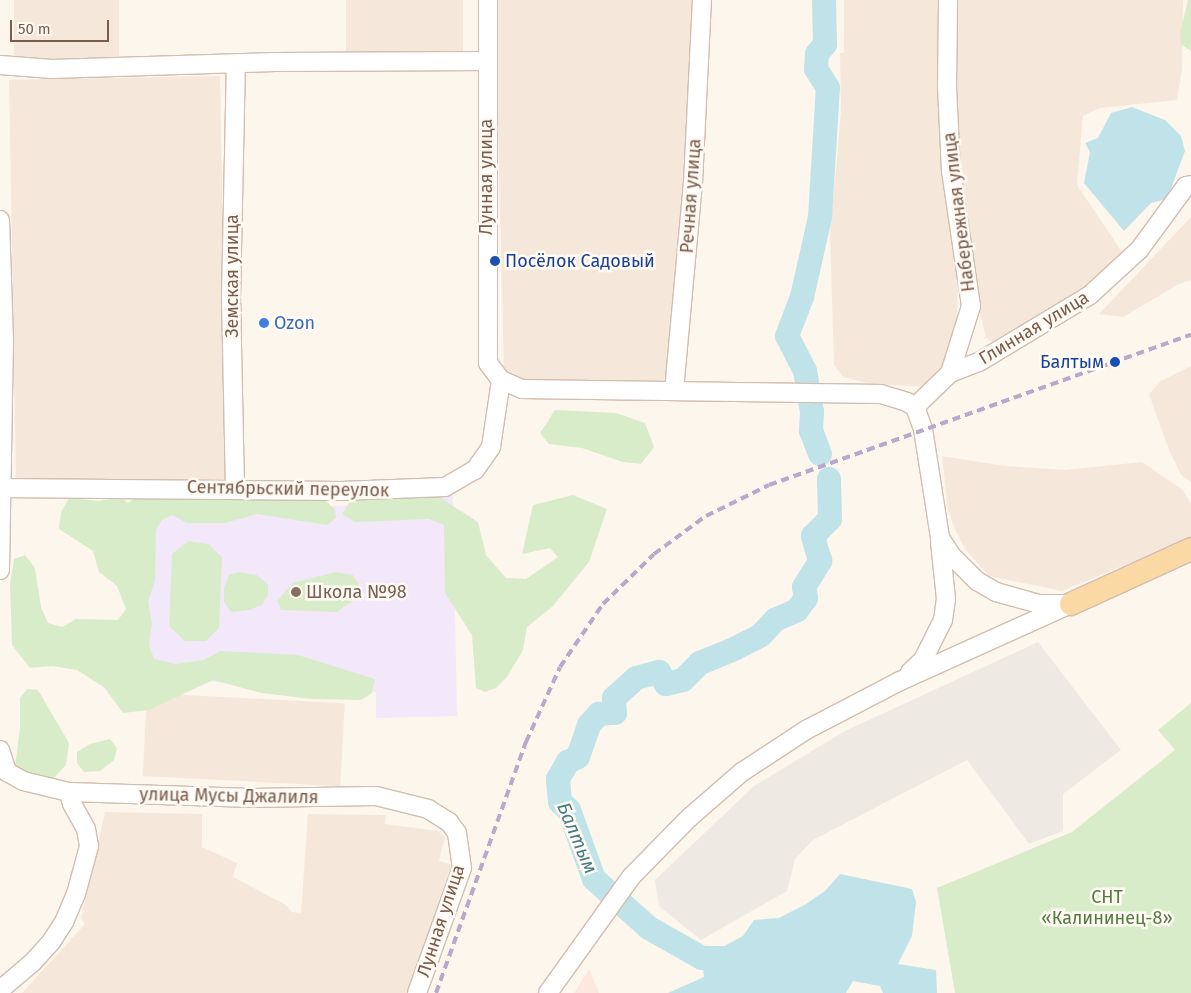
<!DOCTYPE html>
<meta charset="utf-8">
<style>
body{margin:0}
#map{position:relative;width:1191px;height:993px;overflow:hidden;background:#fdf6ec;font-family:"Fira Sans",sans-serif}
div>[style]{position:absolute}
[style*='--x']{left:calc(var(--x)*1px);top:calc(var(--y)*1px);width:calc(var(--w)*1px);rotate:calc(var(--a)*1deg)}
.residential>*{inset:0;background:#f5e8da;transform-origin:0 0}
.commercial>*{inset:0;background:#fde8e0}
.industrial>*{inset:0;background:#efe9e4}
.education>*{inset:0;background:#f3e8fa}
.green>*{inset:0;background:#d8ecc9}
.water>*{inset:0;background:#bfe3e8}
.river>*{height:24px;margin:-12px;padding:0 12px;transform-origin:12px;border-radius:12px;background:#bfe3e8}
.roads{filter:drop-shadow(1px 0 #d1beb0) drop-shadow(-1px 0 #d1beb0) drop-shadow(0 1px #d1beb0) drop-shadow(0 -1px #d1beb0)}
.minor>*{height:18px;margin:-9px;padding:0 9px;transform-origin:9px;border-radius:9px;background:#fff}
.major>*{height:22px;margin:-11px;padding:0 11px;transform-origin:11px;border-radius:11px;background:#fbd9a5}
.rail>*{height:4px;margin-top:-2px;transform-origin:0;background:repeating-linear-gradient(90deg,#b9a8c9 0 8px,transparent 0 13px)}
.dots>*{width:14px;height:14px;translate:-50% -50%;box-sizing:border-box;border:2px solid #fffaf3;border-radius:50%}
span{translate:-50% -50%;white-space:nowrap;text-align:center;line-height:1.15;-webkit-text-stroke:5px #fffaf3;paint-order:stroke}
.street-label{font-size:18px;color:#7a5c4d}
.transit-label{font-size:18px;color:#164399}
.left{translate:0 -50%;text-align:left}
.right{translate:-100% -50%;text-align:right}
.shop-label{font-size:18px;color:#366cbe}
.education-label{font-size:18px;color:#785e54}
.park-label{font-size:18px;color:#537a41}
.water-label{font-size:19px;color:#437c86;font-style:italic}
.scale{position:absolute;left:10px;top:20px;width:99px;height:22px;box-sizing:border-box;border:2px solid #7a5c4d;border-top:0;padding-left:6px;font-size:15px;line-height:18px;white-space:nowrap;color:#7a5c4d;-webkit-text-stroke:4px #fffaf3;paint-order:stroke}
</style>
<div id="map">
<div class="residential">
<i style="left:14px;top:0;width:105px;height:61px"></i>
<i style="left:346px;top:0;width:117px;height:51px"></i>
<i style="clip-path:polygon(495px 0,696px 0,692px 129px,671px 383px,520px 383px,519px 377px,504px 377px)"></i>
<i style="clip-path:polygon(844px 0,941px 0,938px 87px,947px 206px,958px 286px,955px 359px,931px 387px,872px 384px,843px 377px,834px 365px,830px 234px,841px 113px,840px 53px,844px 53px)"></i>
<i style="clip-path:polygon(954px 0,1183px 0,1182px 70px,1177px 100px,1100px 108px,1083px 116px,1077px 185px,1124px 255px,1094px 284px,996px 344px,986px 338px,968px 262px,952px 100px)"></i>
<i style="left:220px;top:76px;width:407px;height:211px;rotate:89deg"></i>
<i style="clip-path:polygon(1191px 217px,1191px 280px,1179px 284px,1123px 317px,1099px 314px)"></i>
<i style="clip-path:polygon(1191px 366px,1191px 482px,1181px 475px,1169px 450px,1149px 394px,1161px 381px)"></i>
<i style="clip-path:polygon(942px 456px,1005px 466px,1065px 470px,1142px 462px,1183px 490px,1191px 504px,1191px 538px,1062px 591px,989px 576px,965px 549px,954px 527px,948px 509px)"></i>
<i style="left:147px;top:693px;width:198px;height:83px;rotate:3deg"></i>
<i style="clip-path:polygon(105px 812px,202px 814px,202px 847px,237px 863px,233px 877px,286px 905px,292px 912px,301px 913px,308px 814px,386px 815px,385px 824px,438px 831px,445px 837px,439px 861px,454px 865px,411px 993px,22px 993px,85px 924px,81px 918px)"></i>
</div>
<div class="commercial">
<i style="clip-path:polygon(589px 969px,599px 993px,574px 993px)"></i>
</div>
<div class="industrial">
<i style="clip-path:polygon(1038px 642px,1121px 750px,1063px 794px,1063px 831px,1029px 844px,967px 760px,813px 840px,795px 859px,787px 891px,701px 940px,659px 906px,655px 880px,754px 786px,845px 731px)"></i>
</div>
<div class="education">
<i style="clip-path:polygon(453px 494px,457px 716px,376px 718px,376px 692px,138px 677px,138px 504px,342px 506px)"></i>
</div>
<div class="green">
<i style="clip-path:polygon(1188px 0,1191px 0,1191px 51px,1181px 44px,1180px 33px)"></i>
<i style="clip-path:polygon(555px 410px,616px 413px,645px 423px,654px 447px,641px 464px,623px 462px,582px 448px,549px 444px,540px 433px)"></i>
<i style="clip-path:polygon(573px 495px,607px 509px,589px 562px,553px 606px,527px 627px,523px 650px,507px 677px,496px 688px,485px 692px,476px 688px,472px 635px,445px 593px,444px 525px,429px 519px,355px 522px,342px 514px,351px 500px,439px 497px,478px 522px,486px 555px,506px 578px,526px 579px,558px 557px,550px 548px,522px 554px,533px 505px)"></i>
<i style="clip-path:polygon(120px 497px,128px 503px,136px 497px,326px 501px,335px 510px,336px 518px,327px 525px,257px 514px,225px 523px,187px 523px,172px 515px,162px 520px,156px 530px,155px 580px,148px 602px,152px 624px,149px 644px,154px 659px,176px 664px,204px 660px,220px 651px,298px 655px,375px 679px,372px 693px,361px 700px,311px 699px,262px 693px,213px 680px,149px 710px,123px 713px,104px 687px,77px 670px,52px 666px,30px 668px,12px 645px,10px 584px,14px 559px,25px 555px,35px 568px,41px 607px,48px 623px,62px 627px,76px 619px,118px 620px,126px 609px,117px 586px,99px 572px,93px 551px,59px 529px,61px 512px,69px 498px,99px 501px)"></i>
<i style="clip-path:polygon(188px 541px,208px 544px,222px 557px,219px 628px,206px 641px,185px 641px,169px 626px,172px 554px)"></i>
<i style="clip-path:polygon(238px 572px,257px 575px,268px 585px,268px 595px,262px 605px,249px 610px,231px 612px,224px 602px,224px 588px,229px 575px)"></i>
<i style="clip-path:polygon(336px 572px,353px 575px,359px 585px,355px 599px,337px 612px,281px 610px,277px 601px,293px 583px)"></i>
<i style="clip-path:polygon(27px 689px,38px 690px,69px 743px,66px 765px,54px 778px,37px 778px,15px 767px,20px 727px,20px 698px)"></i>
<i style="clip-path:polygon(1191px 703px,1191px 993px,955px 993px,937px 888px,1072px 832px,1175px 750px,1158px 730px)"></i>
<i style="clip-path:polygon(110px 739px,117px 748px,114px 760px,100px 771px,84px 772px,77px 763px,77px 752px,90px 744px)"></i>
</div>
<div class="water">
<i style="clip-path:polygon(1132px 107px,1165px 120px,1181px 136px,1185px 151px,1167px 199px,1151px 203px,1124px 231px,1084px 183px,1090px 152px,1085px 143px,1098px 138px,1111px 113px)"></i>
<i style="clip-path:polygon(840px 874px,912px 889px,916px 902px,912px 936px,898px 964px,936px 970px,937px 993px,883px 993px,880px 986px,853px 981px,846px 993px,668px 993px,704px 977px,702px 958px,743px 936px,754px 920px,779px 918px,806px 904px,825px 891px)"></i>
</div>
<div class="river">
<i style="--x:820;--y:454;--w:25;--a:-111"></i>
<i style="--x:811;--y:431;--w:19;--a:-87"></i>
<i style="--x:812;--y:412;--w:42;--a:-99.7"></i>
<i style="--x:805;--y:371;--w:39;--a:-117"></i>
<i style="--x:787;--y:336;--w:42;--a:-69"></i>
<i style="--x:802;--y:297;--w:82;--a:-77.3"></i>
<i style="--x:820;--y:217;--w:129;--a:-86.5"></i>
<i style="--x:828;--y:88;--w:22;--a:-122"></i>
<i style="--x:816;--y:69;--w:15;--a:-86"></i>
<i style="--x:817;--y:54;--w:13;--a:-51"></i>
<i style="--x:825;--y:44;--w:44;--a:-91.3"></i>
<i style="--x:733;--y:958;--w:31;--a:180"></i>
<i style="--x:702;--y:958;--w:61;--a:-150.5"></i>
<i style="--x:649;--y:928;--w:74;--a:-138.3"></i>
<i style="--x:594;--y:879;--w:73;--a:-109.9"></i>
<i style="--x:569;--y:810;--w:12;--a:-138"></i>
<i style="--x:560;--y:802;--w:23;--a:-95"></i>
<i style="--x:558;--y:779;--w:20;--a:-60"></i>
<i style="--x:568;--y:762;--w:11;--a:-27"></i>
<i style="--x:578;--y:757;--w:34;--a:-71"></i>
<i style="--x:589;--y:725;--w:15;--a:-48"></i>
<i style="--x:599;--y:714;--w:16;--a:-4"></i>
<i style="--x:615;--y:713;--w:15;--a:-94"></i>
<i style="--x:614;--y:698;--w:30;--a:-42"></i>
<i style="--x:636;--y:678;--w:24;--a:-15"></i>
<i style="--x:659;--y:672;--w:14;--a:60"></i>
<i style="--x:666;--y:684;--w:17;--a:-13"></i>
<i style="--x:683;--y:680;--w:24;--a:-45"></i>
<i style="--x:700;--y:663;--w:37;--a:-22"></i>
<i style="--x:734;--y:649;--w:30;--a:-27"></i>
<i style="--x:761;--y:635;--w:21;--a:-47"></i>
<i style="--x:775;--y:620;--w:24;--a:-24"></i>
<i style="--x:797;--y:610;--w:15;--a:-53"></i>
<i style="--x:806;--y:598;--w:11;--a:-100"></i>
<i style="--x:804;--y:587;--w:31;--a:-58"></i>
<i style="--x:820;--y:561;--w:26;--a:-106"></i>
<i style="--x:813;--y:536;--w:24;--a:-45"></i>
<i style="--x:830;--y:519;--w:40;--a:-91.4"></i>
</div>
<div class="roads">
<div class="minor">
<i style="--x:488;--y:0;--w:363;--a:90"></i>
<i style="--x:488;--y:363;--w:21;--a:53"></i>
<i style="--x:0;--y:65;--w:52;--a:4.4"></i>
<i style="--x:52;--y:69;--w:223;--a:-1.8"></i>
<i style="--x:275;--y:62;--w:212;--a:-0.3"></i>
<i style="--x:0;--y:220;--w:120;--a:88.1"></i>
<i style="--x:4;--y:340;--w:230;--a:91"></i>
<i style="--x:950;--y:373;--w:31;--a:-21"></i>
<i style="--x:979;--y:362;--w:130;--a:-31.1"></i>
<i style="--x:1090;--y:295;--w:67;--a:-42.6"></i>
<i style="--x:1139;--y:250;--w:79;--a:-53.7"></i>
<i style="--x:1186;--y:186;--w:5;--a:-11"></i>
<i style="--x:501;--y:380;--w:23;--a:23"></i>
<i style="--x:522;--y:389;--w:359;--a:0.8"></i>
<i style="--x:881;--y:394;--w:27;--a:17"></i>
<i style="--x:907;--y:402;--w:9;--a:32"></i>
<i style="--x:915;--y:407;--w:23;--a:70"></i>
<i style="--x:923;--y:429;--w:110;--a:81.1"></i>
<i style="--x:940;--y:538;--w:20;--a:57"></i>
<i style="--x:951;--y:555;--w:37;--a:45"></i>
<i style="--x:977;--y:581;--w:22;--a:30"></i>
<i style="--x:996;--y:592;--w:45;--a:15.6"></i>
<i style="--x:1039;--y:604;--w:32;--a:0"></i>
<i style="--x:674;--y:391;--w:209;--a:-84.8"></i>
<i style="--x:693;--y:183;--w:183;--a:-87.2"></i>
<i style="--x:915;--y:407;--w:49;--a:-44.2"></i>
<i style="--x:950;--y:373;--w:70;--a:-72.6"></i>
<i style="--x:971;--y:306;--w:136;--a:-98.4"></i>
<i style="--x:951;--y:171;--w:84;--a:-92.7"></i>
<i style="--x:947;--y:87;--w:87;--a:-89.3"></i>
<i style="--x:0;--y:488;--w:341;--a:0.5"></i>
<i style="--x:341;--y:491;--w:104;--a:-2.2"></i>
<i style="--x:445;--y:487;--w:34;--a:-30"></i>
<i style="--x:475;--y:470;--w:28;--a:-55"></i>
<i style="--x:491;--y:447;--w:68;--a:-81.5"></i>
<i style="--x:235;--y:488;--w:190;--a:-91.2"></i>
<i style="--x:231;--y:298;--w:234;--a:-88.8"></i>
<i style="--x:910;--y:672;--w:18;--a:-43"></i>
<i style="--x:923;--y:660;--w:45;--a:-63.4"></i>
<i style="--x:943;--y:620;--w:21;--a:-82"></i>
<i style="--x:946;--y:599;--w:57;--a:-96"></i>
<i style="--x:0;--y:750;--w:23;--a:72"></i>
<i style="--x:7;--y:772;--w:18;--a:29"></i>
<i style="--x:23;--y:781;--w:47;--a:13.4"></i>
<i style="--x:69;--y:792;--w:183;--a:1.9"></i>
<i style="--x:252;--y:798;--w:124;--a:-0.9"></i>
<i style="--x:376;--y:796;--w:54;--a:14"></i>
<i style="--x:428;--y:809;--w:25;--a:32"></i>
<i style="--x:449;--y:822;--w:14;--a:54"></i>
<i style="--x:457;--y:833;--w:35;--a:82"></i>
<i style="--x:462;--y:868;--w:133;--a:109.8"></i>
<i style="--x:0;--y:990;--w:43;--a:-40.3"></i>
<i style="--x:33;--y:962;--w:27;--a:-48"></i>
<i style="--x:51;--y:942;--w:24;--a:-57"></i>
<i style="--x:64;--y:922;--w:30;--a:-67"></i>
<i style="--x:76;--y:894;--w:50;--a:-74.8"></i>
<i style="--x:89;--y:846;--w:17;--a:-100"></i>
<i style="--x:86;--y:829;--w:29;--a:-119"></i>
<i style="--x:72;--y:804;--w:12;--a:-104"></i>
<i style="--x:548;--y:993;--w:143;--a:-54.4"></i>
<i style="--x:631;--y:877;--w:83;--a:-45.5"></i>
<i style="--x:689;--y:818;--w:70;--a:-41"></i>
<i style="--x:742;--y:772;--w:77;--a:-33.3"></i>
<i style="--x:806;--y:730;--w:106;--a:-27.5"></i>
<i style="--x:900;--y:681;--w:180;--a:-24.3"></i>
</div>
<div class="major">
<i style="--x:1071;--y:604;--w:132;--a:-24.6"></i>
</div>
</div>
<div class="rail">
<i style="--x:436;--y:993;--w:267;--a:-70.3"></i>
<i style="--x:526;--y:742;--w:82;--a:-65.6"></i>
<i style="--x:560;--y:667;--w:76;--a:-55.7"></i>
<i style="--x:603;--y:604;--w:71;--a:-44.4"></i>
<i style="--x:654;--y:554;--w:64;--a:-36.2"></i>
<i style="--x:706;--y:516;--w:70;--a:-26.2"></i>
<i style="--x:769;--y:485;--w:448;--a:-19.6"></i>
</div>
<div class="dots">
<i style="left:495px;top:261px;background:#1a4fb4"></i>
<i style="left:264px;top:323px;background:#3f7fe0"></i>
<i style="left:1115px;top:362px;background:#1a4fb4"></i>
<i style="left:296px;top:592px;background:#8d6e63"></i>
</div>
<div class="street-label">
<span style="left:486px;top:177px;rotate:-90deg">Лунная улица</span>
<span style="left:691px;top:196px;rotate:-86deg">Речная улица</span>
<span style="left:959px;top:212px;rotate:-97deg">Набережная улица</span>
<span style="left:232px;top:276px;rotate:-90deg">Земская улица</span>
<span style="left:1034px;top:328px;rotate:-31deg">Глинная улица</span>
<span style="left:288px;top:489px;rotate:1deg">Сентябрьский переулок</span>
<span style="left:229px;top:796px;rotate:1deg">улица Мусы Джалиля</span>
<span style="left:441px;top:921px;rotate:-72deg">Лунная улица</span>
</div>
<div class="transit-label">
<span class="left" style="left:505px;top:261px">Посёлок Садовый</span>
<span class="right" style="left:1104px;top:362px">Балтым</span>
</div>
<div class="shop-label">
<span class="left" style="left:274px;top:323px">Ozon</span>
</div>
<div class="education-label">
<span class="left" style="left:306px;top:592px">Школа №98</span>
</div>
<div class="park-label">
<span style="left:1107px;top:908px">СНТ<br>«Калининец-8»</span>
</div>
<div class="water-label">
<span style="left:577px;top:838px;rotate:67deg">Балтым</span>
</div>
<div class="scale">50 m</div>
</div>
